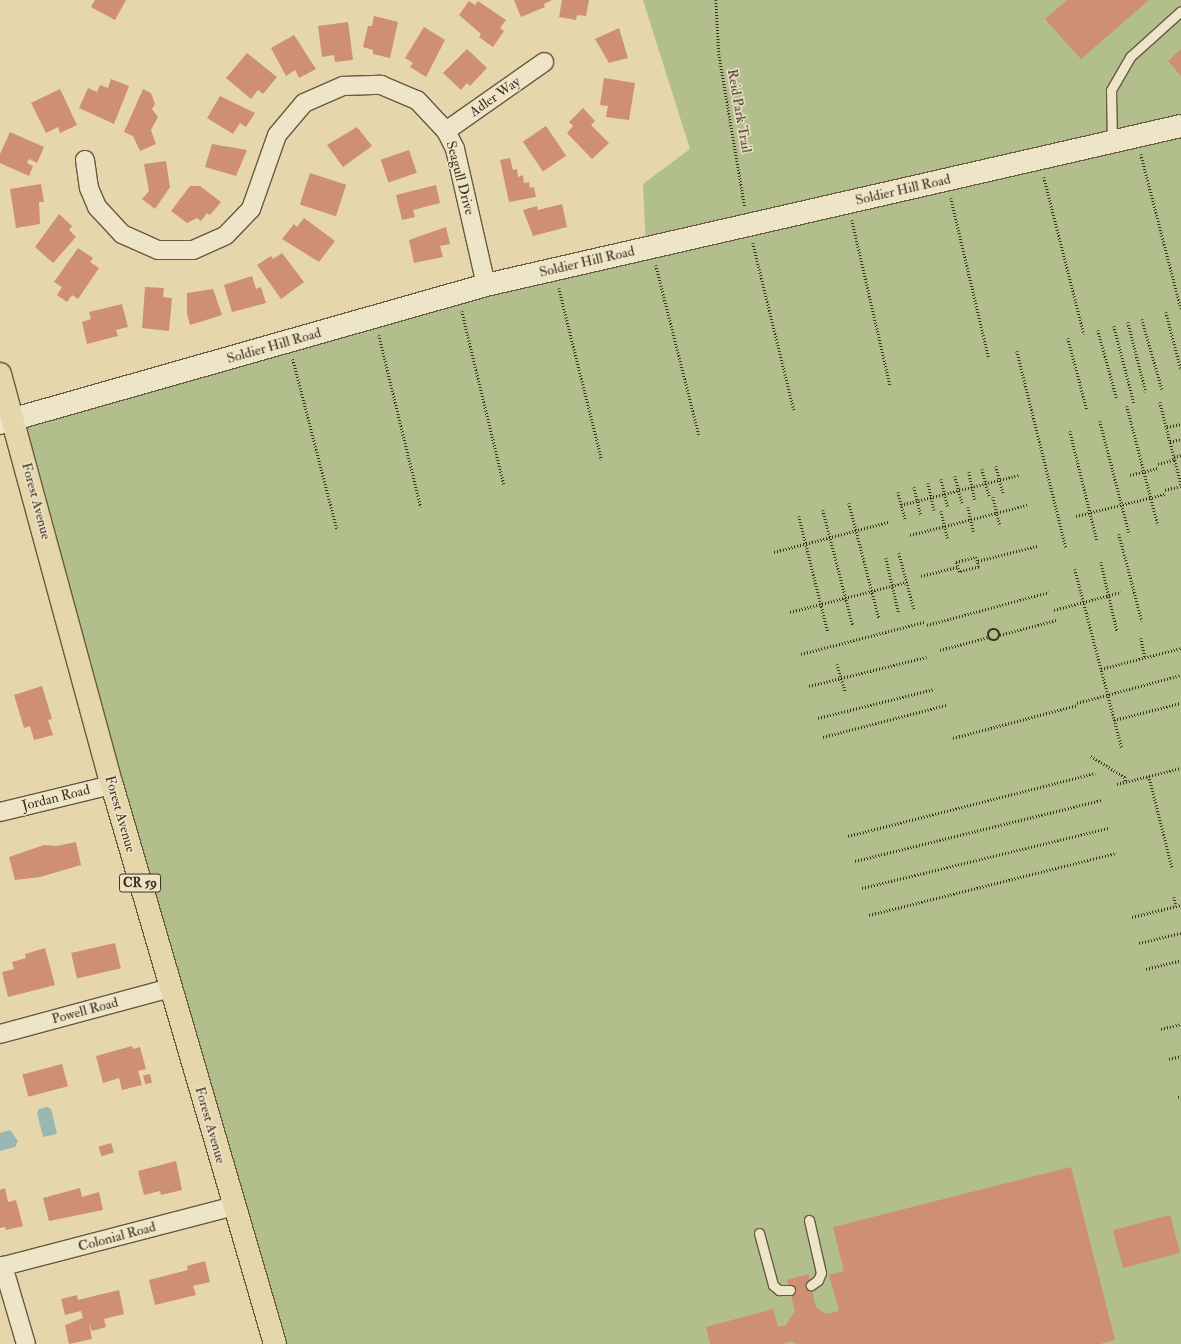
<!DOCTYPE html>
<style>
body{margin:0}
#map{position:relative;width:1181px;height:1344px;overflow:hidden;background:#e5d6ab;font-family:"IM FELL Double Pica",serif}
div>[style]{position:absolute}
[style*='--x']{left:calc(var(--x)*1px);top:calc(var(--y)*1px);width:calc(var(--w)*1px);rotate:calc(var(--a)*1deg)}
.green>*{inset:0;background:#b2be8b}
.water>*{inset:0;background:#99b7b3}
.building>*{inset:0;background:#cf8f74;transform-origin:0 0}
.path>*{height:2.5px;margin-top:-1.25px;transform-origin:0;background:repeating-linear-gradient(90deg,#3e2f21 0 1px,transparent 0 3px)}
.path>.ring{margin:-1.25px;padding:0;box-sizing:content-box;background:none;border:2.5px solid #3e2f21;border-radius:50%}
.roads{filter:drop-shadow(1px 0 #685944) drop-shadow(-1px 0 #685944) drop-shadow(0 1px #685944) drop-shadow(0 -1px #685944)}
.lane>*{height:9px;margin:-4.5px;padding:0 4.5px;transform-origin:4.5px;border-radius:4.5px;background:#eee4c8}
.street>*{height:18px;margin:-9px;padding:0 9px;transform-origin:9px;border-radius:9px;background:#eee4c8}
.secondary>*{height:22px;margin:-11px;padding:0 11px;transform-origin:11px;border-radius:11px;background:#eee4c8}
.primary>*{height:22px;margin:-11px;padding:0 11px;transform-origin:11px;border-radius:11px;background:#e5d6ab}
span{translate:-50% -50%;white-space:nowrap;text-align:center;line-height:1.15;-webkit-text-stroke:3px #eee4c8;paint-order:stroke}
.shield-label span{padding:1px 3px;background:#eee4c8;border:1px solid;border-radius:3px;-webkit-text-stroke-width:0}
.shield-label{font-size:13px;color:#3e2f21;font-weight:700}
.street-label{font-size:14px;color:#3e2f21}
</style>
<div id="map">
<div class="green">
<i style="clip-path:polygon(643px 0,1181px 0,1181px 1344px,275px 1344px,14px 420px,646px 249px,643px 184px,690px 149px)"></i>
</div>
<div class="water">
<i style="clip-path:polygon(47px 1107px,51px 1109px,57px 1134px,43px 1137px,37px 1113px,39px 1109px)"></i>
<i style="clip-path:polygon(10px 1130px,18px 1141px,15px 1147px,0 1151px,0 1133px)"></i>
</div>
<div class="building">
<i style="clip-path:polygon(95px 0,126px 0,115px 20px,91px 7px)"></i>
<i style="clip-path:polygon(514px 0,552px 0,544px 4px,545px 7px,521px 17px)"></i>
<i style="clip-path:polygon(562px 0,589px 0,586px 16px,577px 15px,576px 20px,559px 17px)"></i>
<i style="clip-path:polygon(1067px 0,1149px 0,1081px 59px,1045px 19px)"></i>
<i style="clip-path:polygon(469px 1px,475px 5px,478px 1px,506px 20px,500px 28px,504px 31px,493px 47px,479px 37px,481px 34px,459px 15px)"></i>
<i style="clip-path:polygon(374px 16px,398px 22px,390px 58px,373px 54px,373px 50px,363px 47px,368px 26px,372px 26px)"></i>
<i style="clip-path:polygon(348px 22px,353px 60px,335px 62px,334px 55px,322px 57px,318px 26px)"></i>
<i style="clip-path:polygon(424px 27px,445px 40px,426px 77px,410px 67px,413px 63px,405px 58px)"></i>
<i style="clip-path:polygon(619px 28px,628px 58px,609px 63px,595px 39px)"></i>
<i style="clip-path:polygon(294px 35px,316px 69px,299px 78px,295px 70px,286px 76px,271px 48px)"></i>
<i style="clip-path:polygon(467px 49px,487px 68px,470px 86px,467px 83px,461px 90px,443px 73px)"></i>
<i style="clip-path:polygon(1181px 49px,1181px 76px,1168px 61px)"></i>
<i style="clip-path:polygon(247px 53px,277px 77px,263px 94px,258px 90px,251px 99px,226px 78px)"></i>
<i style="clip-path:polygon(604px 78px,635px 83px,629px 120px,606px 117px,608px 106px,600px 105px)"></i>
<i style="clip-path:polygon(111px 79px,129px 86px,114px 124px,79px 108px,88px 88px,97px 92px,100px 85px,108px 88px)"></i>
<i style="clip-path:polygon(60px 89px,77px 125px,60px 133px,58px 127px,46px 133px,31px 103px)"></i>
<i style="clip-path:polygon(143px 89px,151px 93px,155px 104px,152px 109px,158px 117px,151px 130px,156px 144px,140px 151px,133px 136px,124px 132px)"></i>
<i style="clip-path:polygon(220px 96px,255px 113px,246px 127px,240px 123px,233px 134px,207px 118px)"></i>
<i style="clip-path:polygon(583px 108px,595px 121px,591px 125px,609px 143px,592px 159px,567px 133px,573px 126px,569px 122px)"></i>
<i style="left:546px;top:126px;width:36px;height:28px;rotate:56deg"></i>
<i style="clip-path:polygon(357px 127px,372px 146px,343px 167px,327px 145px)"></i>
<i style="clip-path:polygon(10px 132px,44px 147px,37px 163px,29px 159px,27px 163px,33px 166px,29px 176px,0 163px,0 154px)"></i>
<i style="clip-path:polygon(212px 144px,247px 150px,236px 176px,205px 167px)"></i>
<i style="left:409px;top:150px;width:24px;height:30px;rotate:71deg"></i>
<i style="clip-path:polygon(510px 158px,513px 170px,517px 169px,518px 177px,523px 175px,524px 183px,529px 182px,530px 188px,534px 187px,536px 197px,509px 202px,500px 160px)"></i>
<i style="clip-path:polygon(166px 161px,170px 187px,155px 209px,142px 199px,149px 191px,144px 164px)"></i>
<i style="left:310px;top:173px;width:38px;height:33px;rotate:18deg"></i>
<i style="clip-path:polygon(41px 184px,44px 202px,39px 202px,40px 224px,16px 228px,10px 189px)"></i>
<i style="clip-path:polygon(436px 185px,440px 203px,413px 210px,415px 217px,402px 220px,396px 195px)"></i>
<i style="clip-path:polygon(190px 186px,200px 186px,221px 202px,210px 215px,207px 213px,201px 221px,197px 218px,187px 223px,171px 211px)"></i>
<i style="clip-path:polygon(562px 204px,567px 227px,533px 236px,523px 210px,537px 206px,538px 210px)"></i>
<i style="clip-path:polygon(59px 214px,72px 226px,69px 230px,76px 237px,53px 263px,35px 247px)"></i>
<i style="clip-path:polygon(304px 218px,335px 241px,319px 262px,282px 239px,294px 224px,297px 227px)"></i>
<i style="clip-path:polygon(446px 227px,450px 244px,440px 246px,443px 257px,414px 263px,409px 240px)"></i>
<i style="clip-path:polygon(78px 248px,93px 258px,90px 262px,99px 268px,78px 299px,72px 295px,67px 302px,57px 295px,62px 287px,54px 282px)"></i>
<i style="clip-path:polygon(282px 253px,304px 282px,281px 299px,257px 265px,271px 256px,273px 259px)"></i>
<i style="clip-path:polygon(252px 276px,256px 289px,261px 287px,266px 303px,232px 312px,224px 285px)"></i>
<i style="clip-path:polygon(145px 287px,164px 288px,163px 297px,172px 298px,169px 331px,142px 328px)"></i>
<i style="clip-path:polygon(213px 289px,222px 315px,190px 325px,187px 314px,187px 293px)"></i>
<i style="clip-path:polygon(122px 304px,128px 327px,116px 330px,118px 336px,87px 344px,82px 322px,91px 319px,89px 312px)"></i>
<i style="clip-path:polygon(42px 686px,52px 719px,48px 720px,53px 735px,34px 740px,30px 726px,24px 728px,14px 695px)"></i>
<i style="clip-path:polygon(76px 842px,81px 865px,40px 877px,15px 880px,9px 857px,44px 845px,56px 846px)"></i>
<i style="left:115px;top:943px;width:26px;height:45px;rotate:77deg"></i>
<i style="clip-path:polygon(45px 948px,55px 985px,8px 997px,2px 972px,14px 969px,12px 962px,26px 958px,25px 954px)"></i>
<i style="clip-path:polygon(132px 1046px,133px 1049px,140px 1047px,146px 1069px,138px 1071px,142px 1085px,122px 1090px,119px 1078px,103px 1083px,96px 1056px)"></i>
<i style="left:62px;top:1064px;width:23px;height:41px;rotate:75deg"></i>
<i style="left:150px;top:1074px;width:9px;height:7px;rotate:77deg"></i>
<i style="left:111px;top:1143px;width:10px;height:13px;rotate:73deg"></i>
<i style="clip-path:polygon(176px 1161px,182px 1190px,161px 1195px,160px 1191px,144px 1195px,138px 1171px)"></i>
<i style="clip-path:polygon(1071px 1167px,1115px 1340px,1100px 1344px,796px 1344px,790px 1341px,783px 1344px,710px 1344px,706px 1327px,773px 1309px,778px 1327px,786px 1325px,795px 1311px,787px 1280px,808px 1274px,816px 1307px,826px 1314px,839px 1311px,829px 1275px,844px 1271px,833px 1227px)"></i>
<i style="clip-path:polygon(5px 1188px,8px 1202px,16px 1200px,23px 1226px,6px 1230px,5px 1227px,0 1228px,0 1190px)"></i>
<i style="clip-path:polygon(80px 1188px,82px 1197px,99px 1192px,103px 1210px,49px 1221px,43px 1198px)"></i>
<i style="left:1170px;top:1215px;width:39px;height:59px;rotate:75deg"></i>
<i style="clip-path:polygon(205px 1261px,210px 1282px,193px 1286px,196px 1295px,155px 1305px,149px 1280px,188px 1270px,187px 1266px)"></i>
<i style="clip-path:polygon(119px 1290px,124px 1314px,104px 1319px,106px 1327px,92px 1331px,89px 1323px,92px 1339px,69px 1344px,65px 1325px,83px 1318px,81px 1311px,65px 1315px,61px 1299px,77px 1295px,78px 1300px)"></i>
</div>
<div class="path">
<i style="--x:716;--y:0;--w:54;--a:86.8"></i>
<i style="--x:719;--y:54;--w:155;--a:80.4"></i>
<i style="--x:1141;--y:154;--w:160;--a:75.5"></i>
<i style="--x:1044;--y:177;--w:162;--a:75.7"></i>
<i style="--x:951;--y:198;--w:165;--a:76.7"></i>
<i style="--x:852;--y:220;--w:169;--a:77"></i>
<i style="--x:753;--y:243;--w:172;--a:76.2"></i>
<i style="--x:656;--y:265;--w:175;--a:75.8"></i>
<i style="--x:559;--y:288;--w:177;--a:76"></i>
<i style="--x:462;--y:311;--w:179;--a:76.4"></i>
<i style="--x:1166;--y:312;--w:59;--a:75.3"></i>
<i style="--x:1142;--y:319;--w:73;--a:74.1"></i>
<i style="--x:1128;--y:322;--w:72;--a:75.6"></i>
<i style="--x:1114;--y:326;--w:80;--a:75.4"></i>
<i style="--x:1098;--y:330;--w:72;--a:74.6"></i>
<i style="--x:379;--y:335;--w:177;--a:76.3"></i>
<i style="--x:1068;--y:338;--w:74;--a:75.2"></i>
<i style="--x:1017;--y:351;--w:203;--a:76"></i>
<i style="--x:293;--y:359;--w:176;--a:75.5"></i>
<i style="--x:1160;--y:402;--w:85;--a:75.6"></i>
<i style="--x:1127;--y:406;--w:123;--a:75.4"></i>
<i style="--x:1100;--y:421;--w:115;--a:75.4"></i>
<i style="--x:1167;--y:427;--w:14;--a:-12"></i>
<i style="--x:1070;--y:431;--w:112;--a:76.1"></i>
<i style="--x:1170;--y:442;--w:11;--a:-15"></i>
<i style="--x:1174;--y:457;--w:7;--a:-16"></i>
<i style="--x:1158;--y:464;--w:18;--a:-16"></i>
<i style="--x:996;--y:466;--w:28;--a:75"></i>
<i style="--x:982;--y:469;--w:28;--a:75"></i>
<i style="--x:969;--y:472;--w:29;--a:78"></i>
<i style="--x:1130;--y:475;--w:29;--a:-14"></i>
<i style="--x:955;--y:476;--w:28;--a:75"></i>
<i style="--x:941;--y:479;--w:29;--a:76"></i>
<i style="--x:928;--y:483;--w:28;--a:77"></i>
<i style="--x:914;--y:487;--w:29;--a:76"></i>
<i style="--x:1165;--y:490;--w:16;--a:-14"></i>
<i style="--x:898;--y:492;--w:28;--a:75"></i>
<i style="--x:993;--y:497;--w:29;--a:76"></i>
<i style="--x:849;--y:503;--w:119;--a:75.4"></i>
<i style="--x:901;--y:505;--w:122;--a:-14.3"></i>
<i style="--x:968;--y:507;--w:26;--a:77"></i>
<i style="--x:823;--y:510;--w:120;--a:75.5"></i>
<i style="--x:941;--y:511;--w:29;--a:76"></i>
<i style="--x:799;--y:516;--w:120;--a:76"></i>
<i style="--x:1076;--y:516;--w:92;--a:-13.9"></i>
<i style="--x:1119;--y:534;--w:90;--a:75.2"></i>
<i style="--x:910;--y:535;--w:121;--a:-14.4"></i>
<i style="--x:774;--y:552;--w:118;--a:-14.7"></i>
<i style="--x:899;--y:553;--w:58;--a:75"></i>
<i style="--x:976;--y:557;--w:10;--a:73"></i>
<i style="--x:979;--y:567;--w:21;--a:166"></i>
<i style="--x:959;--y:572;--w:10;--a:-107"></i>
<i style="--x:956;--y:562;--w:21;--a:-14"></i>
<i style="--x:886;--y:558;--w:57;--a:76.9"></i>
<i style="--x:978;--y:561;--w:61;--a:-14.3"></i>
<i style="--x:1101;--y:562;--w:71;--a:76.9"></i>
<i style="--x:1075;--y:569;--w:185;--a:75.3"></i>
<i style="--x:921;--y:576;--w:37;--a:-14"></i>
<i style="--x:1054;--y:610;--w:69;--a:-15"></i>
<i style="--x:790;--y:612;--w:121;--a:-14.4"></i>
<i style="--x:927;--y:625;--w:126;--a:-15.1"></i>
<i class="ring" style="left:988.5px;top:629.5px;width:8.5px;height:8.5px"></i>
<i style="--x:1000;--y:635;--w:58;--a:-15"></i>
<i style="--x:1141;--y:638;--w:19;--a:78"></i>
<i style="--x:940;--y:650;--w:51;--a:-14.9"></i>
<i style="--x:801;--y:654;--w:127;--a:-14.6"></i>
<i style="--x:837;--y:664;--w:28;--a:73"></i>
<i style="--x:1101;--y:669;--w:83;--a:-14.7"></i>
<i style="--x:809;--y:686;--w:121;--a:-13.9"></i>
<i style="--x:1077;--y:703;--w:108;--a:-15.1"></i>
<i style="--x:818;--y:718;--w:120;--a:-14"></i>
<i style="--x:1114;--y:720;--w:69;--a:-14.2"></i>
<i style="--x:823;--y:737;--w:127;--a:-14.6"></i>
<i style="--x:953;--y:738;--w:129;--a:-14.8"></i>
<i style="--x:1091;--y:756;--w:40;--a:32"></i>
<i style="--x:1125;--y:777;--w:5;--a:79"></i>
<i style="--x:1149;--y:776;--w:94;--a:75.8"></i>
<i style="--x:1117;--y:784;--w:66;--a:-14"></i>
<i style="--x:848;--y:836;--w:255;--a:-14.3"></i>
<i style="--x:855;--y:861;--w:254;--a:-13.9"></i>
<i style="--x:862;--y:888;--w:254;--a:-13.7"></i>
<i style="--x:1174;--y:897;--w:9;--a:77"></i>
<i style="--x:869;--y:915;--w:255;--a:-14.1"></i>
<i style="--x:1132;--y:917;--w:50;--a:-13.8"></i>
<i style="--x:1139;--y:943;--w:43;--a:-13.4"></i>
<i style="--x:1146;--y:969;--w:36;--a:-14"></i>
<i style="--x:1161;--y:1029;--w:21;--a:-14"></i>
<i style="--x:1169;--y:1059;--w:12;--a:-14"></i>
<i style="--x:1178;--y:1097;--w:3;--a:-18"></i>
</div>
<div class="roads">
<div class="lane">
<i style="--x:1112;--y:142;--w:52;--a:-91.1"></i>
<i style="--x:1111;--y:90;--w:39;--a:-60"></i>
<i style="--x:1131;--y:56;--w:67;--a:-42"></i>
<i style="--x:809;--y:1220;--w:54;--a:77.2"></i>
<i style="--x:821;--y:1273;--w:8;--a:113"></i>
<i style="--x:818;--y:1280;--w:9;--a:144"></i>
<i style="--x:759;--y:1233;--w:54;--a:74.9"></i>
<i style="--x:773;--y:1285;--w:8;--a:40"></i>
<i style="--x:779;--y:1290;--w:11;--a:0"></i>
</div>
<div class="street">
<i style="--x:446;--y:131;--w:120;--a:-35.1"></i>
<i style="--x:85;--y:160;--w:28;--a:82"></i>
<i style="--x:89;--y:188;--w:21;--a:67"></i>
<i style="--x:97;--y:207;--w:37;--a:47"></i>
<i style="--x:122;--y:234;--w:39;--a:24"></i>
<i style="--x:158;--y:250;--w:35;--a:0"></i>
<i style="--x:193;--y:250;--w:36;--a:-24"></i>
<i style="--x:226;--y:235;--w:36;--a:-46"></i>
<i style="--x:251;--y:209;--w:78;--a:-70.6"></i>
<i style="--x:277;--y:135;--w:42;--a:-49.8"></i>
<i style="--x:304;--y:103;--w:43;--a:-23.6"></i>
<i style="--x:343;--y:86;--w:38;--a:-2"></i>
<i style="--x:381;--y:85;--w:39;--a:23"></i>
<i style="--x:417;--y:100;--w:42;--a:46.9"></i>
<i style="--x:446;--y:131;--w:20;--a:63"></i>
<i style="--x:455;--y:149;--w:139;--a:77.2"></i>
<i style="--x:0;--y:812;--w:115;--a:-13.6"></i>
<i style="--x:0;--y:1034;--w:176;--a:-15.1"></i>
<i style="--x:3;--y:1266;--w:81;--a:73.6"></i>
<i style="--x:0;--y:1267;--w:242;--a:-14.6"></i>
</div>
<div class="secondary">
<i style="--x:0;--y:423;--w:505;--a:-15.85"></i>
<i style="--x:486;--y:285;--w:713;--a:-12.89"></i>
</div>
<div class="primary">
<i style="--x:0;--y:374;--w:426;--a:74.8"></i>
<i style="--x:112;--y:785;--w:582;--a:73.74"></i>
</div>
</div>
<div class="shield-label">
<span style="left:140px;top:883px">CR 59</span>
</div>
<div class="street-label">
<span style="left:495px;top:97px;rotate:-35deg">Adler Way</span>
<span style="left:739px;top:111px;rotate:80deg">Reid Park Trail</span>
<span style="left:460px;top:178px;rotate:75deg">Seagull Drive</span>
<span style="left:903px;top:190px;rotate:-13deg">Soldier Hill Road</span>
<span style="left:587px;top:262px;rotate:-13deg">Soldier Hill Road</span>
<span style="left:274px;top:346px;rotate:-16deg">Soldier Hill Road</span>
<span style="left:36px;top:501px;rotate:75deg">Forest Avenue</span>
<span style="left:56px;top:798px;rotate:-14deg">Jordan Road</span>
<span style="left:120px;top:814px;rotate:74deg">Forest Avenue</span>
<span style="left:85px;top:1011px;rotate:-15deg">Powell Road</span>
<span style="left:210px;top:1125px;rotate:74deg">Forest Avenue</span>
<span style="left:117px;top:1237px;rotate:-15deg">Colonial Road</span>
</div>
</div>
